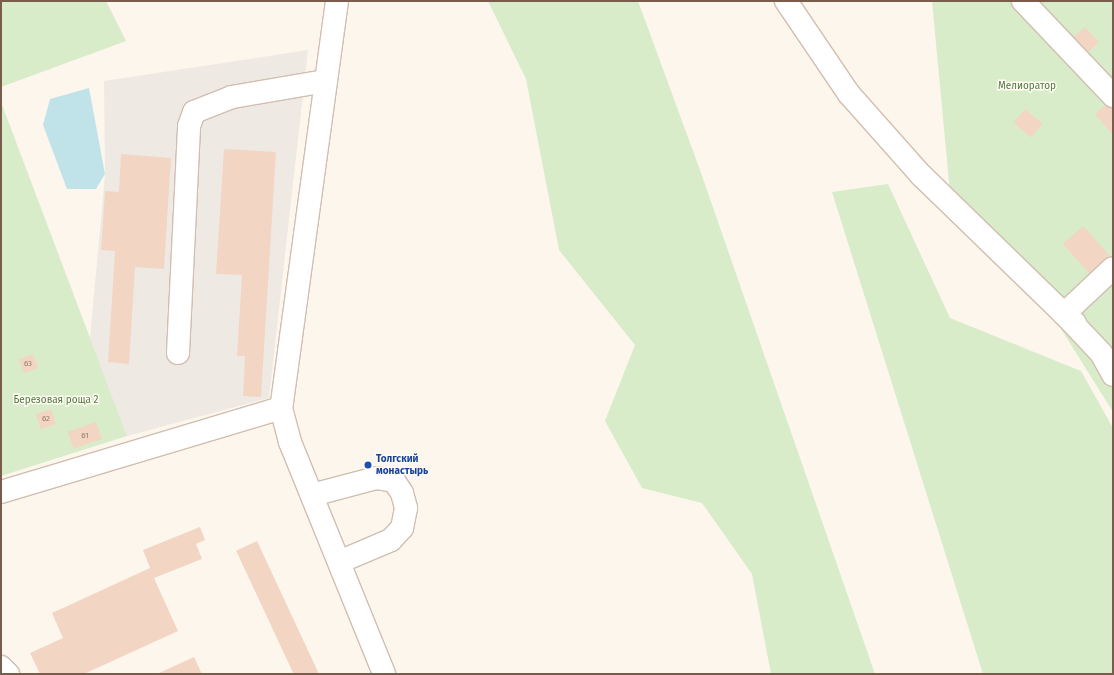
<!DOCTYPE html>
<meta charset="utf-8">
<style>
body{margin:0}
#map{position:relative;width:1114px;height:675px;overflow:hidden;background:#fdf6ec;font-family:"Fira Sans",sans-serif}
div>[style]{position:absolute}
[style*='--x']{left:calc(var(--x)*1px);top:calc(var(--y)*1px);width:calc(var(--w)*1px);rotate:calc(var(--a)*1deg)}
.industrial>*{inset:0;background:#efe9e4}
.green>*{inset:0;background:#d8ecc9}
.water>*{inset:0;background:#bfe3e8}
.building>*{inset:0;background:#f3d5c3;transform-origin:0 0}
.roads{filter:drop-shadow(1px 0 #d1beb0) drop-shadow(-1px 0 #d1beb0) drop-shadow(0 1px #d1beb0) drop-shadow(0 -1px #d1beb0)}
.minor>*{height:22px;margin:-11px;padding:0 11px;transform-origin:11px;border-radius:11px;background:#fff}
.dots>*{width:11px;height:11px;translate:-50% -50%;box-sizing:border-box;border:2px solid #fffaf3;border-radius:50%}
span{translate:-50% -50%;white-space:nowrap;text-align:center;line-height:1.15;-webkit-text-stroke:3px #fffaf3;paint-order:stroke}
.number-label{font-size:8px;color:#987a6a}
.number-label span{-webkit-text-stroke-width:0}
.park-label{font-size:10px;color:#537a41}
.transit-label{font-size:10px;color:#164399;font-weight:700}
.left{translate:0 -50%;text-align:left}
.frame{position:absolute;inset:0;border:2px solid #7a5c4d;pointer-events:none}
</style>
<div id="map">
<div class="industrial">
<i style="clip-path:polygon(308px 50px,269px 398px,127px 436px,90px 338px,105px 175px,104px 81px)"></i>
</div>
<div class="green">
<i style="clip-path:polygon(1px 1px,106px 1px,126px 41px,1px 87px)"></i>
<i style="clip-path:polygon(488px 1px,638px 1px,700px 170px,875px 674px,771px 674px,752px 574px,702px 503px,642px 488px,605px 421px,635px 345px,559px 250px,526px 79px)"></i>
<i style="clip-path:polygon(932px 1px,1113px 1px,1113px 412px,1058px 324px,952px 214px)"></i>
<i style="clip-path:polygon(1px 102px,127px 436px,1px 476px)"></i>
<i style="clip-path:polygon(888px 184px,950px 318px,1081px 371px,1113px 428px,1113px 674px,983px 674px,832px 192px)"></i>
</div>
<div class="water">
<i style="clip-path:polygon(89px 88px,105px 174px,96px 189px,67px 189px,43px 125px,50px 99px)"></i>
</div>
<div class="building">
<i style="left:1085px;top:27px;width:21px;height:18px;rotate:49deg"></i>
<i style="clip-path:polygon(1113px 98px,1113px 132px,1111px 133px,1095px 114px)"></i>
<i style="left:1025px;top:109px;width:23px;height:18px;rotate:40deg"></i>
<i style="clip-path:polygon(224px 149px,276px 152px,261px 397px,243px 396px,245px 356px,237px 356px,242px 275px,216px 274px)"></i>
<i style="clip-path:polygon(121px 154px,171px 158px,164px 269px,135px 267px,129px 364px,108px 362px,115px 251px,101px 250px,105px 191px,119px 192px)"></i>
<i style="left:1083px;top:226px;width:39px;height:27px;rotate:48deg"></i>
<i style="left:33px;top:354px;width:15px;height:15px;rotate:70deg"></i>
<i style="left:51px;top:409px;width:16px;height:16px;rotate:72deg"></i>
<i style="left:96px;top:422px;width:18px;height:30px;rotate:71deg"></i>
<i style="clip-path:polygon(200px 527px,205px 540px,196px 544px,202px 559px,154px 578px,178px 631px,84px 674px,40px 674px,30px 653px,63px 638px,52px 613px,150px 568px,152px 573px,143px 550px)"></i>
<i style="left:257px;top:541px;width:147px;height:23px;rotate:65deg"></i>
<i style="clip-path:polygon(194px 657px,202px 674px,157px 674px)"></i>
</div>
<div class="roads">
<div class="minor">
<i style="--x:337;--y:1;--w:411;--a:97.8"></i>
<i style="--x:281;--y:408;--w:35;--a:75"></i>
<i style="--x:290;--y:442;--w:250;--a:67.9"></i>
<i style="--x:786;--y:1;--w:112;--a:55.9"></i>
<i style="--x:849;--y:94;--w:108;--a:48.4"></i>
<i style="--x:921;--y:175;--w:204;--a:44.2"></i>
<i style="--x:1067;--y:317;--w:50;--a:46.6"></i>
<i style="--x:1101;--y:353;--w:25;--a:61"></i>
<i style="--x:1023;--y:1;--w:131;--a:46.5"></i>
<i style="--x:1075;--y:323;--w:14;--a:-141"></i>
<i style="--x:1064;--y:314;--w:67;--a:-43.2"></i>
<i style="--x:178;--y:353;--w:227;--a:-87.2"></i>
<i style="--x:189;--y:126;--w:15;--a:-70"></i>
<i style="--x:194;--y:112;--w:41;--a:-21.5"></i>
<i style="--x:232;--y:97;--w:95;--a:-9.7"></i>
<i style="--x:1;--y:492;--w:292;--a:-16.7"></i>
<i style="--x:312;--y:495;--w:66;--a:-14.9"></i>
<i style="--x:376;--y:478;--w:18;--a:9"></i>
<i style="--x:394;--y:481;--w:14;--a:56"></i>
<i style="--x:402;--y:493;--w:16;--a:75"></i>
<i style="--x:406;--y:508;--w:20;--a:101"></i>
<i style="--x:402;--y:528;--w:16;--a:133"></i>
<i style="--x:391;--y:540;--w:56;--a:157.1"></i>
<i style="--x:1;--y:667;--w:10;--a:45"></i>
</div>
</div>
<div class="dots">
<i style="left:368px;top:465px;background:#1a4fb4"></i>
</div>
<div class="number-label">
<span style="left:28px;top:364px">63</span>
<span style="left:46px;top:419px">62</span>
<span style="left:85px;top:436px">61</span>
</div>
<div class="park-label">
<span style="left:1027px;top:87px">Мелиоратор</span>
<span style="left:56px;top:401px">Березовая роща 2</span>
</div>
<div class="transit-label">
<span class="left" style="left:376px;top:465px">Толгский<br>монастырь</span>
</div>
<div class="frame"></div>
</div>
